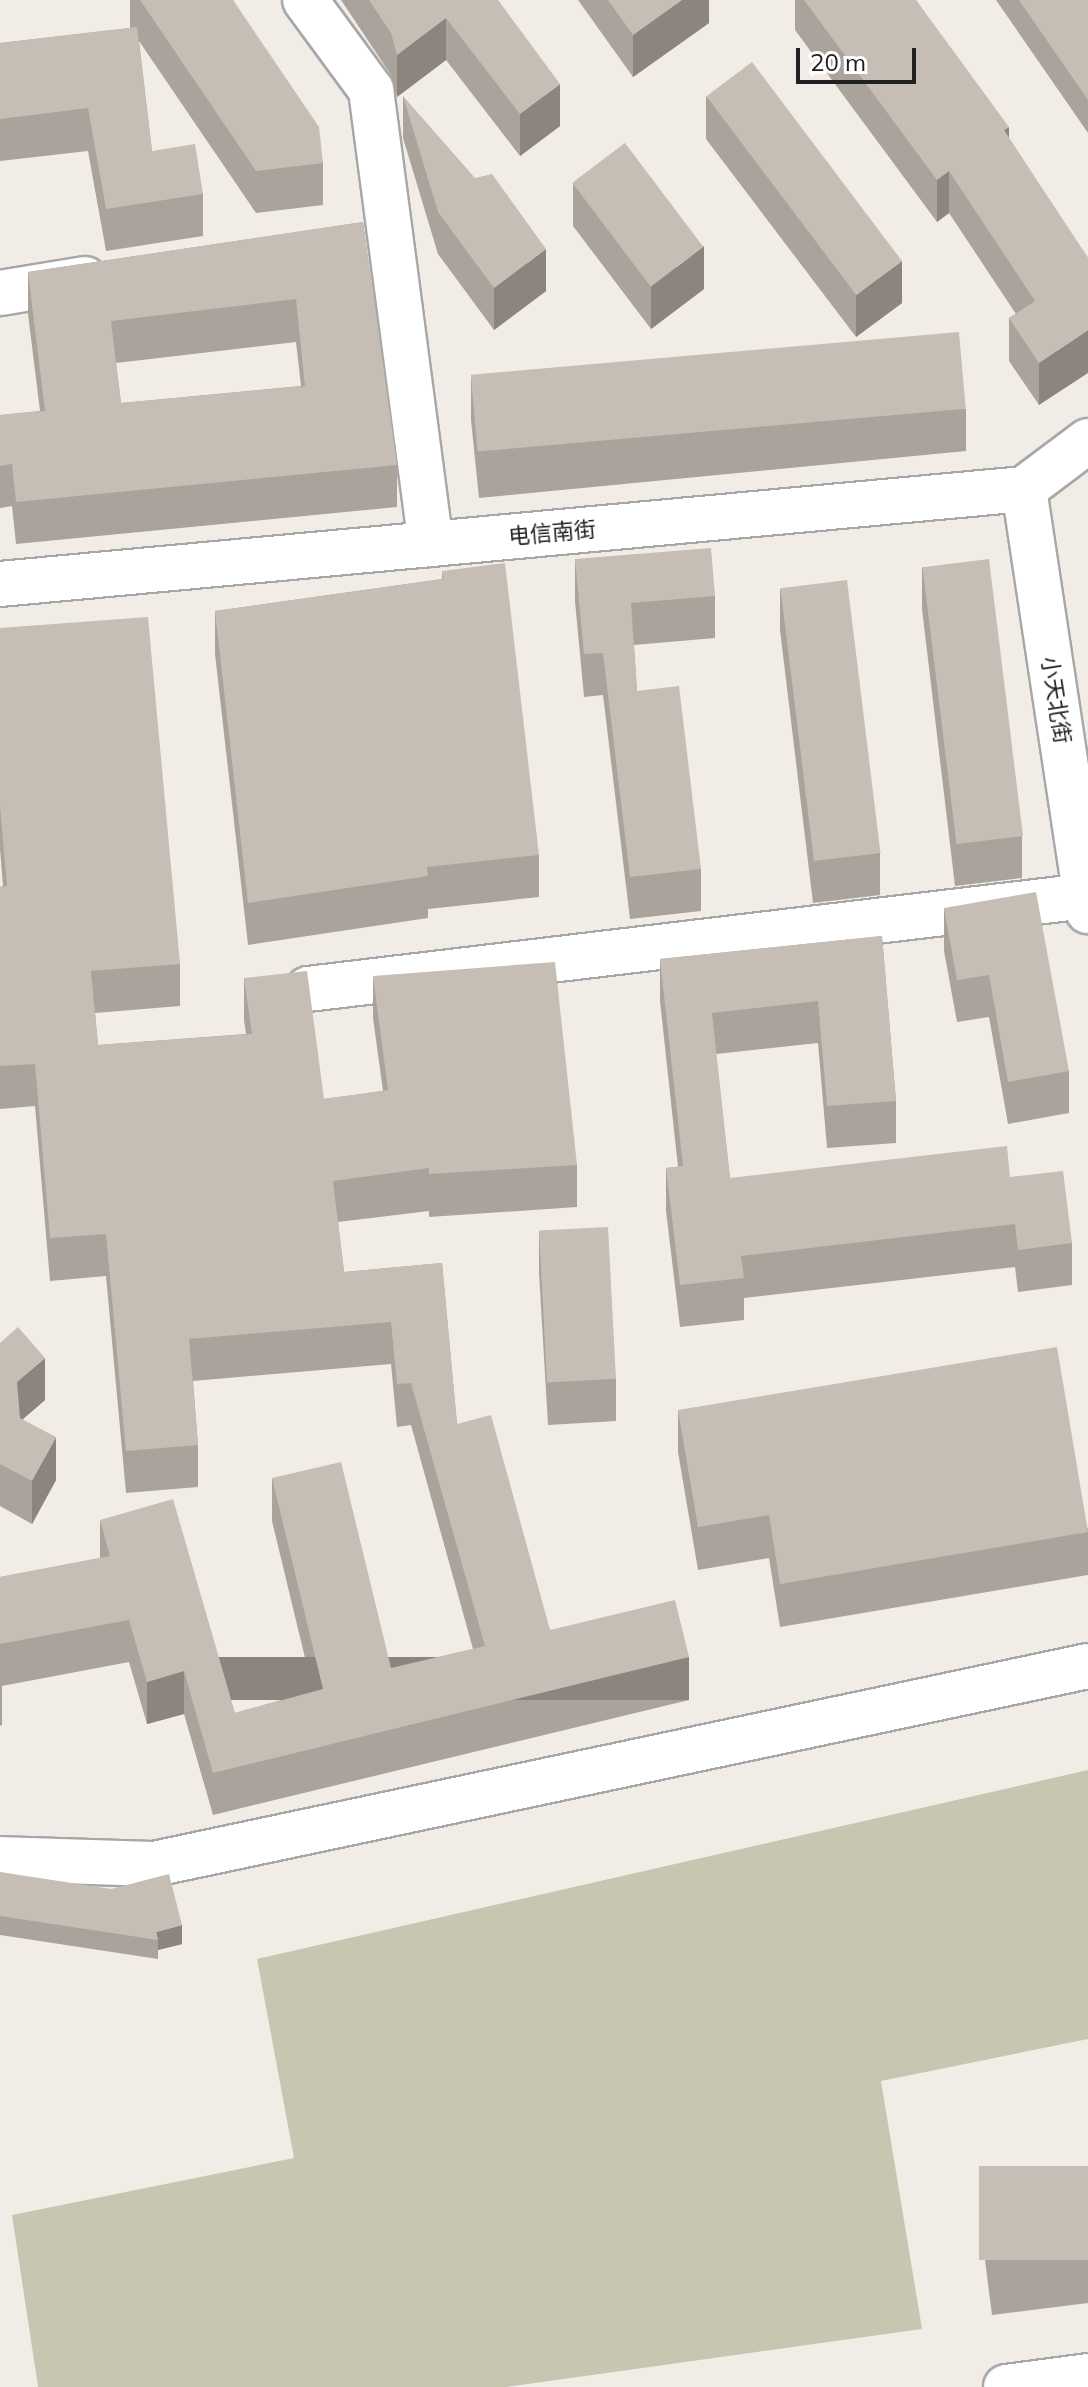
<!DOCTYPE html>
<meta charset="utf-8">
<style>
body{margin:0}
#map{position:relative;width:1088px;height:2387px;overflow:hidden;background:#f1ede6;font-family:Mulish,"Noto Sans SC",sans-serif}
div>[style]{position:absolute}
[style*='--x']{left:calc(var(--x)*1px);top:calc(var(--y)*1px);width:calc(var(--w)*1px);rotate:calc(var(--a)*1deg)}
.construction>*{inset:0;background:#c6c6b1}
.roads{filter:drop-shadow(2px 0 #a7a7a7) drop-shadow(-2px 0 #a7a7a7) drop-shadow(0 2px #a7a7a7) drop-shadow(0 -2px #a7a7a7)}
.minor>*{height:44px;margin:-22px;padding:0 22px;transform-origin:22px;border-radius:22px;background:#fff}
.wall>*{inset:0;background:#aaa39c}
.shaded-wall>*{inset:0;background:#8b847f;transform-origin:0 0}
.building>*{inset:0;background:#c6bdb5;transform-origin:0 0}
span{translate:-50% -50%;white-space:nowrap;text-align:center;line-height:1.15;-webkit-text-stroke:7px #fff;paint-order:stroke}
.street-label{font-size:22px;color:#202020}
.scale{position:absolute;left:796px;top:48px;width:120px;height:36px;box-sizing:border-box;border:4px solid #202020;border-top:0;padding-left:10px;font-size:24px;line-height:28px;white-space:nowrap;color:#202020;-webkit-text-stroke:6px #fff;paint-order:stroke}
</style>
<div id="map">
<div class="construction">
<i style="clip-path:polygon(1088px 1770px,1088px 2039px,881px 2081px,922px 2329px,506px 2387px,38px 2387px,12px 2215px,294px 2158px,257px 1959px)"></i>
</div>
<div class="roads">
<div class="minor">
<i style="--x:305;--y:0;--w:112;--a:53.7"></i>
<i style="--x:371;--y:90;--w:458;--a:82.5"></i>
<i style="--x:0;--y:293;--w:86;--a:-9.4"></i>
<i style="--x:1024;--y:489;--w:427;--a:81.4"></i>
<i style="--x:0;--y:584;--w:1028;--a:-5.3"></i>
<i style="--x:1024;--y:489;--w:80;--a:-36.9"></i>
<i style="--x:308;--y:989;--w:784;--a:-6.82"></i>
<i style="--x:0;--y:1859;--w:154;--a:1.9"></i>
<i style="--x:154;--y:1864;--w:955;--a:-11.97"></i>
<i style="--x:1006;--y:2387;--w:83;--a:-7.6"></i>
</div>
</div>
<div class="wall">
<i style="clip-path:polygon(130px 0,233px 0,323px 163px,323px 205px,256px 213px,139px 41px,152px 151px,203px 194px,203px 236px,106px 251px,88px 151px,0 161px,0 43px,130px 28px)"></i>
<i style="clip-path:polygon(341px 0,498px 0,560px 126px,520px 156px,446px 60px,397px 97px,391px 75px)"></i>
<i style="clip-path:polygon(578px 0,709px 0,709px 23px,633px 77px)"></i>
<i style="clip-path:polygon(795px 0,916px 0,1088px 258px,1039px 405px,1009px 361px,1009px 318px,1016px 314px,949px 213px,937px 222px,795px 30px)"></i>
<i style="clip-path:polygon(996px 0,1088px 0,1088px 133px)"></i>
<i style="clip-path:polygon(403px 96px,546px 291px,494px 330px,438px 254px,403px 138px)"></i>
<i style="clip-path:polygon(706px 96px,902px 303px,856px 337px,706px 139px)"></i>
<i style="clip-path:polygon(573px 184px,704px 289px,651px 329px,573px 226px)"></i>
<i style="clip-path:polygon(evenodd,363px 222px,397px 465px,397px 507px,16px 544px,12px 506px,0 508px,0 415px,40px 411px,28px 314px,28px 272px,363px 222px,296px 342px,301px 386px,121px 403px,116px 363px,296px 342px)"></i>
<i style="clip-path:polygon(471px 378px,966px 409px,966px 451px,479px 498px,471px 420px)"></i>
<i style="clip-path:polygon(575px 559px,715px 596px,715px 638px,634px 645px,637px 691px,701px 869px,701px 911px,630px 919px,603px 695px,584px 697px,575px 601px)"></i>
<i style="clip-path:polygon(922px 566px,1022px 836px,1022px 878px,955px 886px,922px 609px)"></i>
<i style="clip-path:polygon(442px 571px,539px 855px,539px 897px,428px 909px,428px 918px,248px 945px,215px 654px,215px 611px,442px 579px)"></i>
<i style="clip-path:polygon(780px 588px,880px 853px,880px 895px,813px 903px,780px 630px)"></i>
<i style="clip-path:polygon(0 628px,180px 964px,180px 1006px,95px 1013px,98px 1045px,246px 1034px,244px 1020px,244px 978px,324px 1099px,383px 1091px,373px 1018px,373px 976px,577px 1165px,577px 1207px,429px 1217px,429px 1211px,338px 1222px,344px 1272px,442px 1263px,457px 1424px,550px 1630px,689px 1700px,213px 1815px,184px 1714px,147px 1724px,129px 1662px,2px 1686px,2px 1725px,0 1726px,0 1577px,100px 1558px,100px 1520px,235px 1713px,313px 1691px,272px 1521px,272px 1478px,391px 1668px,473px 1649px,411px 1425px,397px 1427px,391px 1364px,193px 1381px,198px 1445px,198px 1487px,126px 1493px,106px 1276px,50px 1281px,35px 1106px,0 1109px,0 887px,3px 886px,0 849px)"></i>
<i style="clip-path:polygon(944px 908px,1069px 1071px,1069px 1113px,1008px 1124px,989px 1017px,957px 1022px,944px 951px)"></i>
<i style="clip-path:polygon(882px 936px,896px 1101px,896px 1143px,827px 1148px,818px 1043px,716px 1054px,730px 1178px,1010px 1177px,1072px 1243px,1072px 1285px,1018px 1292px,1015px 1267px,744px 1298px,744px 1320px,680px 1327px,666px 1211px,666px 1168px,678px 1167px,660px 1001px,660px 959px)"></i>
<i style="clip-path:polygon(539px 1231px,616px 1379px,616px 1421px,548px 1425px,539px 1273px)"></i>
<i style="clip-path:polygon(0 1343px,45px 1400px,23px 1419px,56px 1480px,32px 1524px,0 1506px)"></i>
<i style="clip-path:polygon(678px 1410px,1088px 1528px,1088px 1575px,780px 1627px,769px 1558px,698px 1570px,678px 1452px)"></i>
<i style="clip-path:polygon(0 1872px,182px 1944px,158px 1950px,158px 1959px,0 1935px)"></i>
<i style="clip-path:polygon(1088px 2166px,1088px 2303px,992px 2315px,980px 2221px,980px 2179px)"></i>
</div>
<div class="shaded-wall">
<i style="clip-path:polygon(682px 0,709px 0,709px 23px,633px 77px,633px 35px)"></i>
<i style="clip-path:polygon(446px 18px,446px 60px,397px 97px,397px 55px)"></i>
<i style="clip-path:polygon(560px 84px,560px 126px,520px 156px,520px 114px)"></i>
<i style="clip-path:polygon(1009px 127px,1009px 169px,1004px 130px)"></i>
<i style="clip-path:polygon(949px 171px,949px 213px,937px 222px,937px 180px)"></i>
<i style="clip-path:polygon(704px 246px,704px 289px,651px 329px,651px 287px)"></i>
<i style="clip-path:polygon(546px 249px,546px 291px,494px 330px,494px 288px)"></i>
<i style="clip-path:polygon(902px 261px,902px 303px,856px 337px,856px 295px)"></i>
<i style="clip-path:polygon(1088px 330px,1088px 373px,1039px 405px,1039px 363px)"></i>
<i style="clip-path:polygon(45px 1358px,45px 1400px,17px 1424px,17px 1382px)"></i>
<i style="clip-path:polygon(56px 1437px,56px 1480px,32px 1524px,32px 1481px)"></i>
<i style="left:689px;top:1657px;width:43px;height:490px;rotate:90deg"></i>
<i style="clip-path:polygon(184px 1671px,184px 1714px,147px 1724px,147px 1682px)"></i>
<i style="clip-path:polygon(182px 1925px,182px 1944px,158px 1950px,158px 1940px,156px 1932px)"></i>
</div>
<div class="building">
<i style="clip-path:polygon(140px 0,233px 0,319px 127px,323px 163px,256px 171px)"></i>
<i style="clip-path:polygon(369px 0,498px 0,560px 84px,520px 114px,446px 18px,397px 55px,391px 33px)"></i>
<i style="clip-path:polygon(608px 0,682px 0,633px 35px)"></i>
<i style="clip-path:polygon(804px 0,916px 0,1009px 127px,1004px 130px,1088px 258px,1088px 330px,1039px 363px,1009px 318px,1035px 301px,949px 171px,937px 180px)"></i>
<i style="clip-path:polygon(1019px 0,1088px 0,1088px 100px)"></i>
<i style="clip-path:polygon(137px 27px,152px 151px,195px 144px,203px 194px,106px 209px,88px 108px,0 119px,0 43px)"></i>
<i style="left:752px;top:62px;width:249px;height:57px;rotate:53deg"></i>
<i style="clip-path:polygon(403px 96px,475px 178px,492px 174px,546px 249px,494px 288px,438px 212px)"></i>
<i style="left:625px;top:143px;width:130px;height:66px;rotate:53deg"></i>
<i style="clip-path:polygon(evenodd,363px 222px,397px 465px,16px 502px,12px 464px,0 466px,0 415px,45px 411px,28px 272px,363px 222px,296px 299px,305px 386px,121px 403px,111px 321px,296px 299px)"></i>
<i style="left:959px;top:332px;width:77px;height:490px;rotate:85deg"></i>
<i style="clip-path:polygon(711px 548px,715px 596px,631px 603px,637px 691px,679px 686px,701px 869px,630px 877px,603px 653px,584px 654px,575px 559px)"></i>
<i style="left:989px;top:559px;width:279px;height:67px;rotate:83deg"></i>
<i style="clip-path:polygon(505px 563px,539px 855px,427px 867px,428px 876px,248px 903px,215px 611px,443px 579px,442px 571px)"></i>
<i style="left:847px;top:580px;width:275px;height:67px;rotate:83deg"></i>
<i style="clip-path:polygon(148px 617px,180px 964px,91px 971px,98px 1045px,252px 1034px,244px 978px,307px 971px,324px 1099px,388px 1090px,373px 976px,555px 962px,577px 1165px,429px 1174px,429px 1168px,333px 1181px,344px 1272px,442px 1263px,457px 1424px,491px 1415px,550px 1630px,675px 1600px,689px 1657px,213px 1773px,184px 1671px,147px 1682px,129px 1620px,0 1644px,0 1577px,110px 1556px,100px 1520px,173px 1499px,235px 1713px,323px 1689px,272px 1478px,341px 1462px,391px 1668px,485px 1646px,411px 1383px,397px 1384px,391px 1322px,189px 1339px,198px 1445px,126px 1451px,106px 1234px,50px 1238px,35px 1064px,0 1066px,0 887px,7px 886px,0 807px,0 628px)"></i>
<i style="clip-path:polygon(1036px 892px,1069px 1071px,1008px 1082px,989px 975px,957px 980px,944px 908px)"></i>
<i style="clip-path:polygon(882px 936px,896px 1101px,827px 1106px,818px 1001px,712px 1013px,730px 1178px,1007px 1146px,1010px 1177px,1063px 1171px,1072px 1243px,1018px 1250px,1015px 1224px,741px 1256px,744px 1278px,680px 1285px,666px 1168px,683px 1166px,660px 959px)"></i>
<i style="left:608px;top:1227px;width:152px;height:69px;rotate:87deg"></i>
<i style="clip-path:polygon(18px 1327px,45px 1358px,17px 1382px,20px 1418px,56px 1437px,32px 1481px,0 1464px,0 1343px)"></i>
<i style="clip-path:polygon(1057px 1347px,1088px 1532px,780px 1584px,769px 1515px,698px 1527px,678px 1410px)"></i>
<i style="clip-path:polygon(0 1872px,111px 1889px,169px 1874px,182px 1925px,156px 1932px,158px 1940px,0 1916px)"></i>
<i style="left:1088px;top:2166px;width:94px;height:109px;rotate:90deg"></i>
</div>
<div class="street-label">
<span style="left:552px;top:533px;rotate:-5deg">电信南街</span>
<span style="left:1056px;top:700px;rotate:81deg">小天北街</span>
</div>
<div class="scale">20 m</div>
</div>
